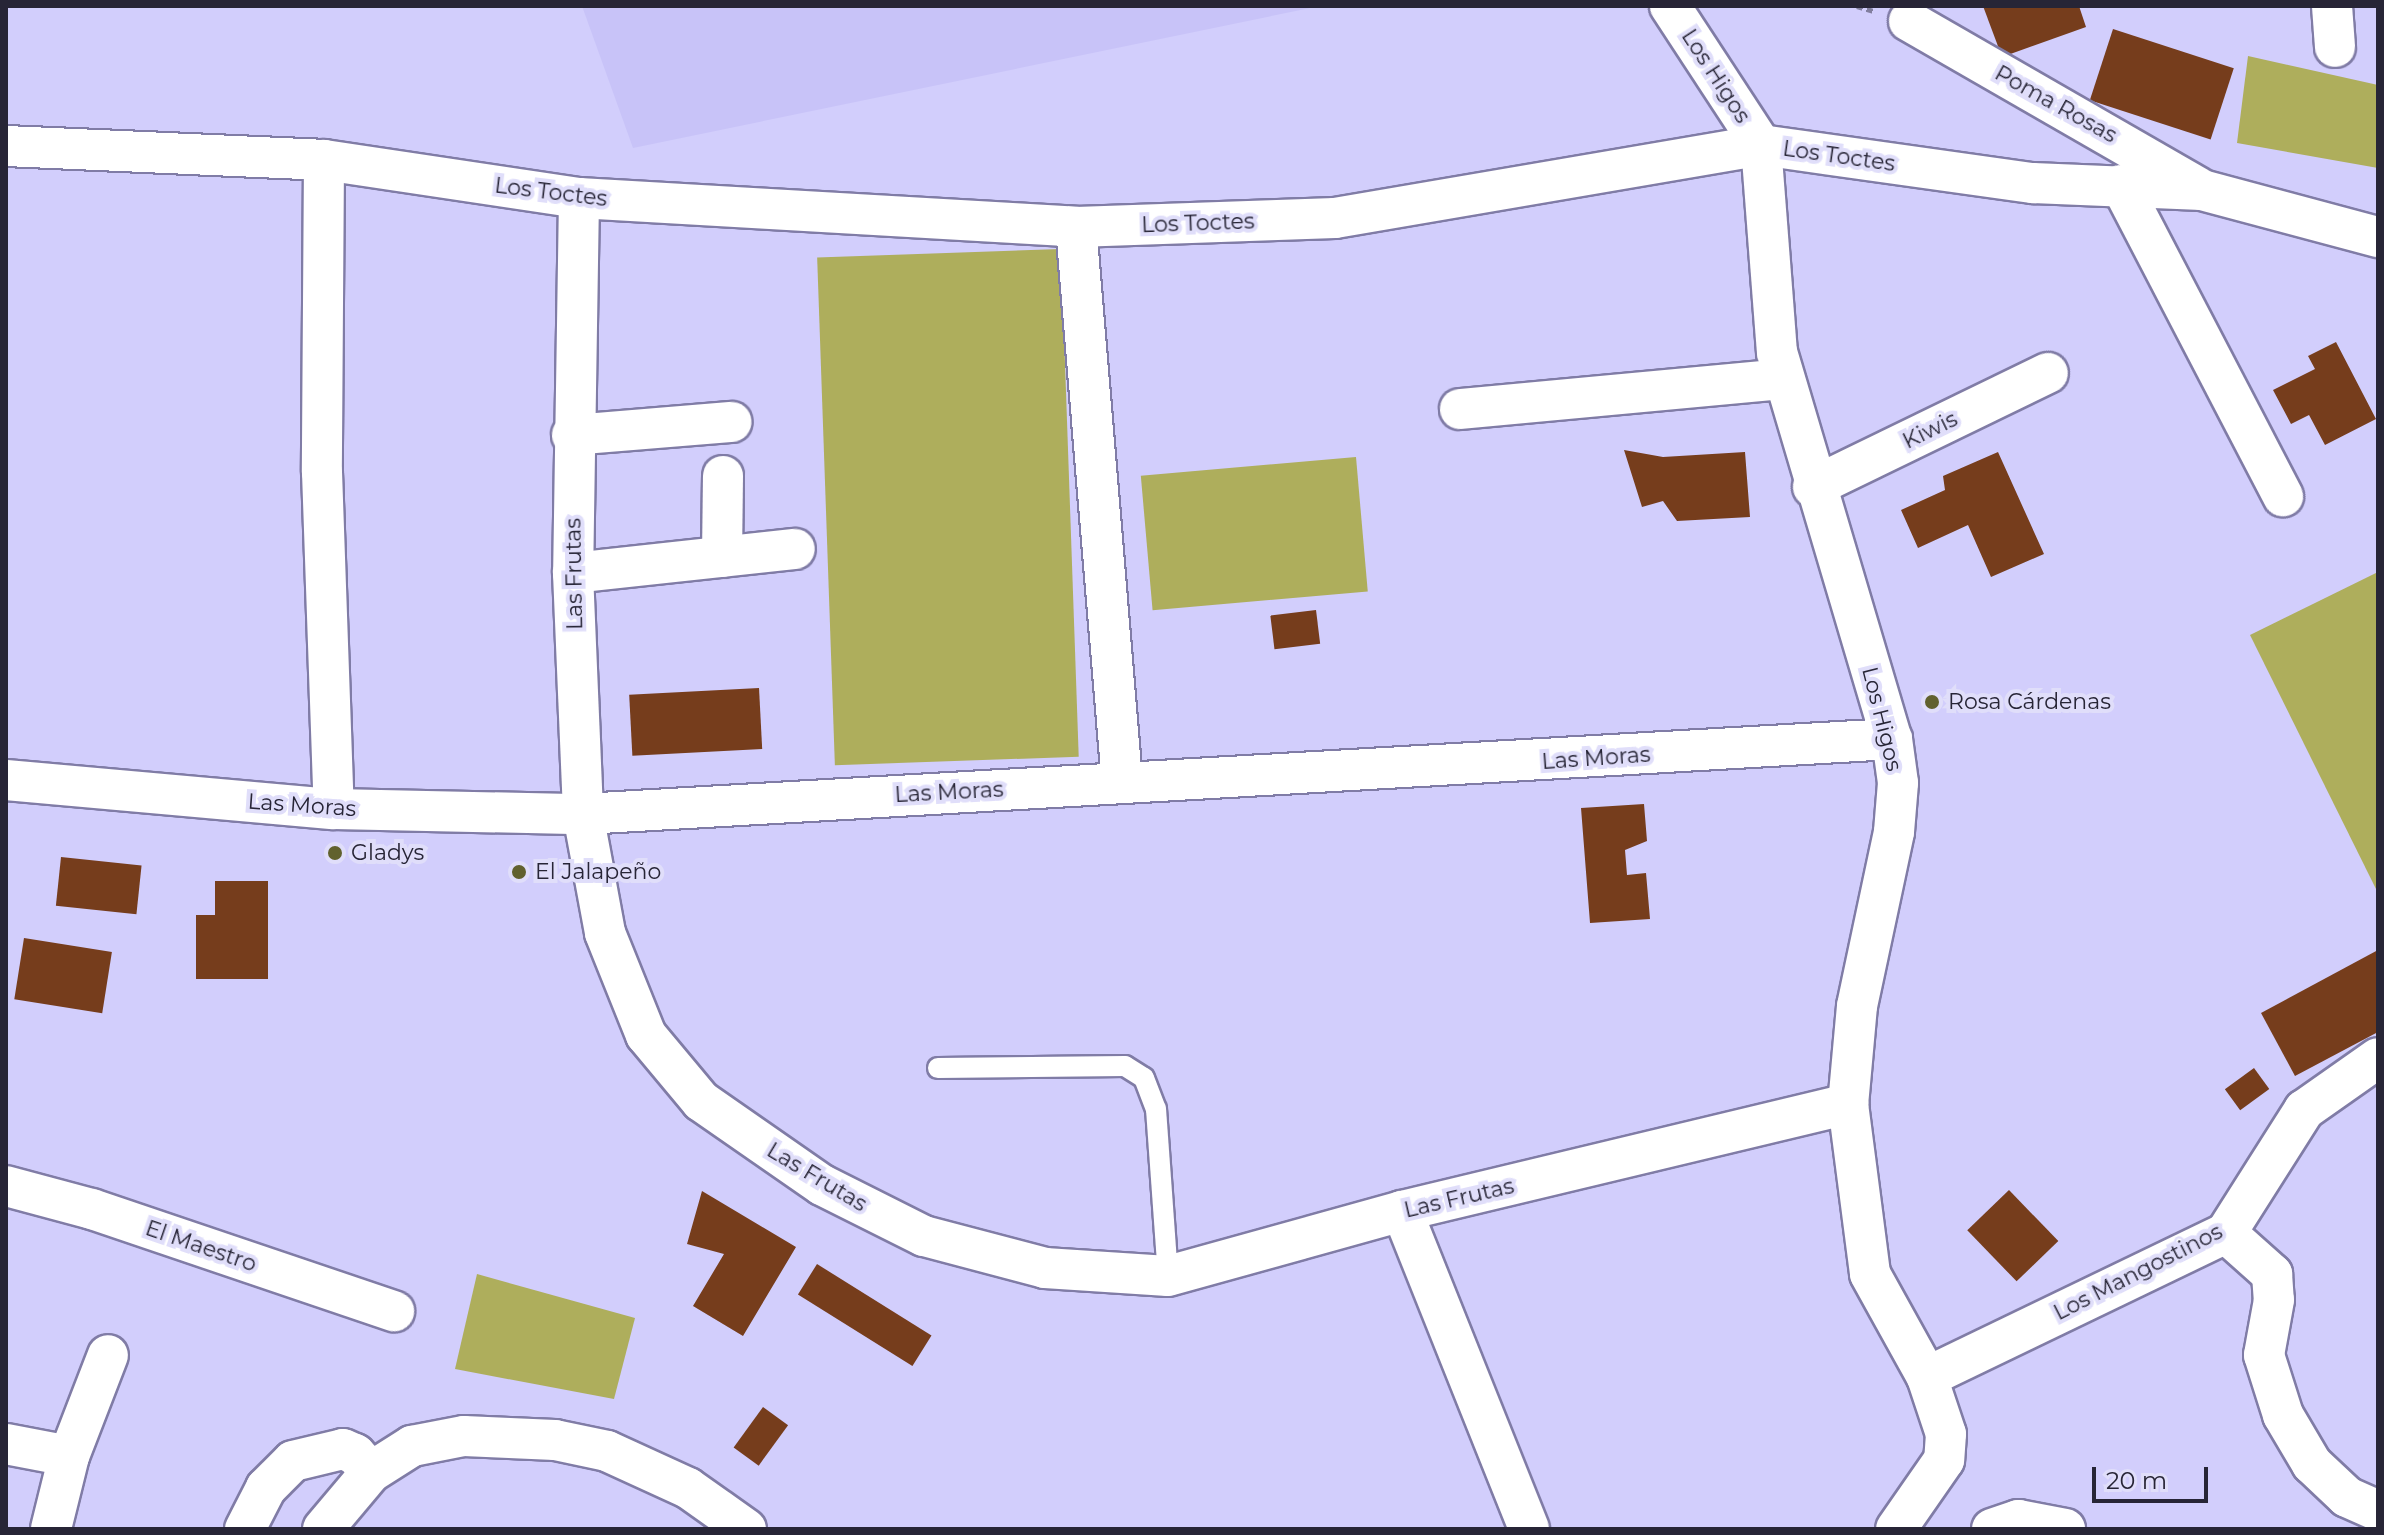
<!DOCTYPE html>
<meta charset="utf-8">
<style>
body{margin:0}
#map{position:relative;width:2384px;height:1535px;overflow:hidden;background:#d2cefc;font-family:Montserrat,sans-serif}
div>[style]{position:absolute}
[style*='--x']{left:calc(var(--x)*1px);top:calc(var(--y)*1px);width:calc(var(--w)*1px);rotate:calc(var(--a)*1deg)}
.built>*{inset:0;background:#c8c3f8}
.green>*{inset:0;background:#aeae5c;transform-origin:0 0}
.building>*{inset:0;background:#763d1c;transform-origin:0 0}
.path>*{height:5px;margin-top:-2.5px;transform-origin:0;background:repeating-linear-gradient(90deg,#817e9e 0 6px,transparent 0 10px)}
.roads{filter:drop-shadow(2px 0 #807ca6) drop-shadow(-2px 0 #807ca6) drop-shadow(0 2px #807ca6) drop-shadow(0 -2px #807ca6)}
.service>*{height:20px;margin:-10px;padding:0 10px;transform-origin:10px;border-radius:10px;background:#fff}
.minor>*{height:40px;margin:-20px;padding:0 20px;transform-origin:20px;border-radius:20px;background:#fff}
.dots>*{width:22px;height:22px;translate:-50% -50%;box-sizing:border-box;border:4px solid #e0defa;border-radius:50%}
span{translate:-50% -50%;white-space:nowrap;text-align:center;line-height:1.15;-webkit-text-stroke:8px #e0defa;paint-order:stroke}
.street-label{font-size:22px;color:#272536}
.poi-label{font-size:22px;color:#272536}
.left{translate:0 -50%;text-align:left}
.frame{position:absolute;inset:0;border:8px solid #272536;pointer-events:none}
.scale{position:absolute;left:2092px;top:1467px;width:116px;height:36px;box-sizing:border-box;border:4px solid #272536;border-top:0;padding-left:10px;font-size:24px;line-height:28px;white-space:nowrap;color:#272536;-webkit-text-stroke:6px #e0defa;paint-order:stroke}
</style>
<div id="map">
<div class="built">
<i style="clip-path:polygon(582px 6px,1320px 6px,633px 148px)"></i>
</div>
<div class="green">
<i style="clip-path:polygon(2248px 56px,2378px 85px,2378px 168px,2237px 143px)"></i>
<i style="left:1061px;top:249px;width:508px;height:244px;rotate:88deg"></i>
<i style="left:1356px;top:457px;width:135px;height:216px;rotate:85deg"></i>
<i style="clip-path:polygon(2378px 572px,2378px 893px,2250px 635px)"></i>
<i style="clip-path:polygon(477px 1274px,635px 1318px,614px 1399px,455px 1369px)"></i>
</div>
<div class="building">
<i style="clip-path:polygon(1983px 6px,2079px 6px,2086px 27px,2002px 57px)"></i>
<i style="left:2113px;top:29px;width:127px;height:75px;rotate:18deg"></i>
<i style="clip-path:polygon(2336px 342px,2376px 419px,2325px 445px,2309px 415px,2291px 424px,2273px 390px,2315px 369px,2308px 356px)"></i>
<i style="clip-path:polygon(1624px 450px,1663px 457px,1745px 452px,1750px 517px,1677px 521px,1663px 501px,1642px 507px)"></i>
<i style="clip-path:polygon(1998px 452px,2044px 554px,1991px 577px,1968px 525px,1918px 548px,1901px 510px,1945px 490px,1943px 476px)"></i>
<i style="left:1316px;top:610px;width:34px;height:46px;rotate:83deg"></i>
<i style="left:759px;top:688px;width:61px;height:130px;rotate:87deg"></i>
<i style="clip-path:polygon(1644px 804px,1647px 841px,1625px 850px,1627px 875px,1646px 873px,1650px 919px,1590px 923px,1581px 808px)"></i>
<i style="left:61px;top:857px;width:81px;height:49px;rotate:6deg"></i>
<i style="clip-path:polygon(215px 881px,268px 881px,268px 979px,196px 979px,196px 915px,215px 915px)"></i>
<i style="left:24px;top:938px;width:89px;height:62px;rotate:9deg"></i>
<i style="clip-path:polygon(2378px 950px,2378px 1032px,2295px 1076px,2261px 1013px)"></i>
<i style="left:2254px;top:1068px;width:26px;height:36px;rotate:54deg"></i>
<i style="left:2009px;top:1190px;width:71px;height:58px;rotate:46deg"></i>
<i style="clip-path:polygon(702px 1191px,796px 1247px,743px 1336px,693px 1306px,724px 1254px,687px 1244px)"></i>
<i style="left:817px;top:1264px;width:135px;height:36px;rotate:32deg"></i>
<i style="left:763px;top:1407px;width:31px;height:50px;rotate:36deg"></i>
</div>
<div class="path">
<i style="--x:1857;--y:6;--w:17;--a:17"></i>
</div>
<div class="roads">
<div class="service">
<i style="--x:938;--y:1068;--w:187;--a:-0.6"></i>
<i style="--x:1125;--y:1066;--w:22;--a:32"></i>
<i style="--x:1144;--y:1078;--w:33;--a:69"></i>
<i style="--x:1156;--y:1109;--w:167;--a:85.9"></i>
</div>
<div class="minor">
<i style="--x:1670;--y:6;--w:166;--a:56.8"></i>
<i style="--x:1761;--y:145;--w:208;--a:85.6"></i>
<i style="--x:1777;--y:352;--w:404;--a:73.5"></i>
<i style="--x:1892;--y:739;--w:44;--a:82.2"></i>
<i style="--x:1898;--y:783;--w:49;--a:94.7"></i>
<i style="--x:1894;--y:832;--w:178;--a:102"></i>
<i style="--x:1857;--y:1006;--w:98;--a:95.2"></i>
<i style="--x:1848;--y:1104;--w:171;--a:82.6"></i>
<i style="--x:1870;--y:1274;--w:118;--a:61"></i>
<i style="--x:1927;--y:1377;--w:60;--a:71.6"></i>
<i style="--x:1946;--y:1434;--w:26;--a:94"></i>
<i style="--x:1944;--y:1460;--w:84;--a:124.8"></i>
<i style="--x:2332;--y:6;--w:41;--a:85.8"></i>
<i style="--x:1909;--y:21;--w:333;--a:29.9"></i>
<i style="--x:6;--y:146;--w:318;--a:2.5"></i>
<i style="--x:324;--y:160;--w:258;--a:8.5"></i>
<i style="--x:579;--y:198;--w:498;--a:3.3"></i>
<i style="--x:1076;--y:227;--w:259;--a:-2"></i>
<i style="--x:1335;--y:218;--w:432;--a:-9.7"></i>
<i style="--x:1761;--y:145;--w:275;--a:8"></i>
<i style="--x:2033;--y:183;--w:169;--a:2.4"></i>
<i style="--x:2202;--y:190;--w:182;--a:15"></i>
<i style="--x:324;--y:160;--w:312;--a:90.4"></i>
<i style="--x:322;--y:472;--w:337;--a:88"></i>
<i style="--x:2121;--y:185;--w:351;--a:62.5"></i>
<i style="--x:579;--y:198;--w:375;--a:90.9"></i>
<i style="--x:573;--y:573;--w:241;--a:87.6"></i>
<i style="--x:583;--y:814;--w:121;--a:79.5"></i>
<i style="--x:605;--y:933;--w:110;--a:68.1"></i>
<i style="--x:646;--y:1035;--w:86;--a:50.2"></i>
<i style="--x:701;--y:1101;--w:147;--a:34.8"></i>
<i style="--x:822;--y:1185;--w:114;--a:26.6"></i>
<i style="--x:924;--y:1236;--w:125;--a:14.8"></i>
<i style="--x:1045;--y:1268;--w:123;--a:3.7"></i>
<i style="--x:1168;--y:1276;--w:243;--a:-15.5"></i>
<i style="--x:1402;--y:1211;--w:459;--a:-13.5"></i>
<i style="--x:1076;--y:227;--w:556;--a:85.25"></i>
<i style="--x:1460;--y:409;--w:325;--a:-5.3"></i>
<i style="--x:572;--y:435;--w:160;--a:-4.7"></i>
<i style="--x:1813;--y:487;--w:261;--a:-25.9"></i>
<i style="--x:722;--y:557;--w:81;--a:-89.3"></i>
<i style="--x:573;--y:573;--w:223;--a:-6.2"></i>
<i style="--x:6;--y:780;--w:329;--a:5.1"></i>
<i style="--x:334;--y:809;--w:249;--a:1.2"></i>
<i style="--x:583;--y:814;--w:1311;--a:-3.28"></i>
<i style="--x:6;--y:1186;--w:89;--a:15"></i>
<i style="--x:92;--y:1209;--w:319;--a:18.7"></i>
<i style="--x:1402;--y:1211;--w:342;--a:68.2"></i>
<i style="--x:2226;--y:1233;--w:62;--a:41.7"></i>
<i style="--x:2272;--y:1274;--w:26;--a:86"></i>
<i style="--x:2274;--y:1300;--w:56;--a:100.3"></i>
<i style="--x:2264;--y:1355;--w:63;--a:72.4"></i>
<i style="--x:2283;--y:1415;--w:57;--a:59.4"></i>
<i style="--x:2312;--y:1464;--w:48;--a:43.3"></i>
<i style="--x:2347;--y:1497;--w:34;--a:24"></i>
<i style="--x:1927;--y:1377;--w:332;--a:-25.7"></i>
<i style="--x:2226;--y:1233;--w:146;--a:-57.6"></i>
<i style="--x:2304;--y:1110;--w:90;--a:-35.1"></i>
<i style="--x:6;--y:1444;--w:64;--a:10.8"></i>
<i style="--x:69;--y:1456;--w:75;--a:103.9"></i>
<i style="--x:69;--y:1456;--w:108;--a:-68.9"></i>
<i style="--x:245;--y:1529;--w:46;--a:-62.9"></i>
<i style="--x:266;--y:1488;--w:38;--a:-45"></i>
<i style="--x:293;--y:1461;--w:51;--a:-13.5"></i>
<i style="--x:343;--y:1449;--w:13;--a:23"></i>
<i style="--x:355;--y:1454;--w:24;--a:48"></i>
<i style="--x:323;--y:1529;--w:75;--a:-49.9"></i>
<i style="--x:371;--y:1472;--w:49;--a:-32.4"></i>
<i style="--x:412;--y:1446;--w:53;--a:-10.9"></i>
<i style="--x:464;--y:1436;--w:91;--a:2.5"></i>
<i style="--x:555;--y:1440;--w:53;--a:11.9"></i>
<i style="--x:607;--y:1451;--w:89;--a:24.6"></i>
<i style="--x:688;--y:1488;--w:71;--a:35.3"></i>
<i style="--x:1992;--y:1529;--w:28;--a:-19"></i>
<i style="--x:2018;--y:1520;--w:48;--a:10.8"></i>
</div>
</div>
<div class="dots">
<i style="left:1932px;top:702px;background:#61612e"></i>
<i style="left:335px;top:853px;background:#61612e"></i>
<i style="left:519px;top:872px;background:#61612e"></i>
</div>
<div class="street-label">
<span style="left:1716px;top:76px;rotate:57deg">Los Higos</span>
<span style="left:2056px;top:104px;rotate:29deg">Poma Rosas</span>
<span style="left:1839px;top:156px;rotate:8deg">Los Toctes</span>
<span style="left:551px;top:192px;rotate:7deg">Los Toctes</span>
<span style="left:1198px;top:223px;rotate:-2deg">Los Toctes</span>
<span style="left:1930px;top:430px;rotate:-26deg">Kiwis</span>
<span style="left:574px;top:574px;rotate:-91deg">Las Frutas</span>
<span style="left:1882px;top:719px;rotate:76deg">Los Higos</span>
<span style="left:1596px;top:758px;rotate:-4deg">Las Moras</span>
<span style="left:949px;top:792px;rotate:-3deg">Las Moras</span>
<span style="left:302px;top:805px;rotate:4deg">Las Moras</span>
<span style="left:817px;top:1177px;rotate:31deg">Las Frutas</span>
<span style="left:1459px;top:1198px;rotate:-13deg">Las Frutas</span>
<span style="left:201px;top:1246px;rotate:19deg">El Maestro</span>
<span style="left:2138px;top:1272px;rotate:-27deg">Los Mangostinos</span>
</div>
<div class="poi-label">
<span class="left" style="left:1948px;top:702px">Rosa Cárdenas</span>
<span class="left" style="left:351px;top:853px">Gladys</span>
<span class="left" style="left:535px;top:872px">El Jalapeño</span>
</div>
<div class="frame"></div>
<div class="scale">20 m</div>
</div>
